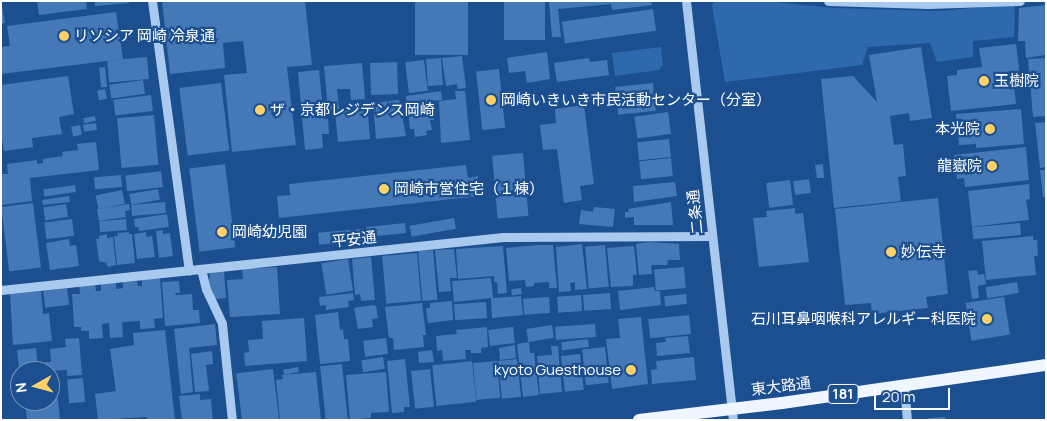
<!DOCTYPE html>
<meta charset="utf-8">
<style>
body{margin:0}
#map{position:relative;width:1047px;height:421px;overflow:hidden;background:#1b4f8f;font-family:Manrope,"Noto Sans JP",sans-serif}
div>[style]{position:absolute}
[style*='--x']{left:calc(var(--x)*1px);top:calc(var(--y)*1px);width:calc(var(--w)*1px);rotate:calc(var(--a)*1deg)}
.green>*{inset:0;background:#2e69ad}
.building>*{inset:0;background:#4478b7;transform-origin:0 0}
.minor>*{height:9px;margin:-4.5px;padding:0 4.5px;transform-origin:4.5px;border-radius:4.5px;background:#a9c9ee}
.major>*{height:12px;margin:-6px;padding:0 6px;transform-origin:6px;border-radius:6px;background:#f0f6ff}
.dots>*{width:14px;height:14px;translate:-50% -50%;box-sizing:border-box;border:2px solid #1b4f8f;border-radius:50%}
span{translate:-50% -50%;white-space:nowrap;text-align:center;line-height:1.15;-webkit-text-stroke:4.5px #1b4f8f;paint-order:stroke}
.shield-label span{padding:1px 4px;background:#1b4f8f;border:1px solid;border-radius:4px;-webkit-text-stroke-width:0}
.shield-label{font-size:14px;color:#fff;font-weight:700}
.poi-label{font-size:15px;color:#fff}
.left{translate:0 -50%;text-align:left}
.right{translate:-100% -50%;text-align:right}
.street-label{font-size:15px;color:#fff}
.frame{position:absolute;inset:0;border:2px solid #fff;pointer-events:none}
.north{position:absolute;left:10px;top:361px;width:50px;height:50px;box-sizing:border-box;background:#1b4f8f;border:1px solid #7695bc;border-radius:50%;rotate:263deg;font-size:14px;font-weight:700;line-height:20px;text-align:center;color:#fff}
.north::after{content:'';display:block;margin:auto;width:18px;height:22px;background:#ffd166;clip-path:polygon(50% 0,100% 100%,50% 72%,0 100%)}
.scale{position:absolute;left:874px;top:388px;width:76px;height:22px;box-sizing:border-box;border:2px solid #fff;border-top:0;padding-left:6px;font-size:15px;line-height:18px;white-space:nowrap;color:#fff;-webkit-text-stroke:4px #1b4f8f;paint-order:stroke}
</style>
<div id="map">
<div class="green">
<i style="clip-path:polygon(714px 1px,765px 1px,833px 8px,941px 11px,1015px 4px,1014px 37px,973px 41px,973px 57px,937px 62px,930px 43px,868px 47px,862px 65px,725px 82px,712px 6px)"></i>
<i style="clip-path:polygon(661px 47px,663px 65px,659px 70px,615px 76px,612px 53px)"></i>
</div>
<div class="building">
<i style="clip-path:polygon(1px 1px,5px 23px,1px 24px)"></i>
<i style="clip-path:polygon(37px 1px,86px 1px,87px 9px,39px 15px)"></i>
<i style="clip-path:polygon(95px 1px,129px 1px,129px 3px,95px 6px)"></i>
<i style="clip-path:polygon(162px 1px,305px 1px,312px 65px,287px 67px,296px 145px,232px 152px,224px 75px,247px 73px,243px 41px,223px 43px,225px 68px,170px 74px)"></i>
<i style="left:415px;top:1px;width:53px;height:54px"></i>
<i style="left:504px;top:1px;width:41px;height:39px"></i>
<i style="clip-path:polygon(549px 1px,651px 1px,652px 5px,612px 10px,611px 4px,558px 9px,561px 37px,552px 37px)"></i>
<i style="clip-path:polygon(1046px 5px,1046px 55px,1026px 58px,1025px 41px,1018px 41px,1019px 8px)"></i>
<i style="left:653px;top:9px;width:22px;height:92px;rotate:82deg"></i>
<i style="clip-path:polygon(116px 12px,123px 59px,1px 74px,1px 47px,10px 46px,7px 26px)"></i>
<i style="clip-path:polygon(1016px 44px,1021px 85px,1014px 85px,1016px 104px,951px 111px,947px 76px,957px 75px,957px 70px,982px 67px,979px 48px)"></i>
<i style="clip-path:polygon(921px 47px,932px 118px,910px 121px,909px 113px,890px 116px,894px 145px,903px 144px,906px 176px,898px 177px,901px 201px,834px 208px,821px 79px,853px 76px,877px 102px,869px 55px)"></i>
<i style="clip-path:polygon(547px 52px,550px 79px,527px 83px,525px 71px,509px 73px,507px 58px)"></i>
<i style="clip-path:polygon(462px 56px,466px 88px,458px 89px,457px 84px,446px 86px,442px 58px)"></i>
<i style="left:147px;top:57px;width:22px;height:40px;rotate:85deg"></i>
<i style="left:441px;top:58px;width:27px;height:15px;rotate:86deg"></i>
<i style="clip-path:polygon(589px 58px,590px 62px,607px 60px,609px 75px,557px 82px,554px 63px)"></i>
<i style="clip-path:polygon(1046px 58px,1046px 116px,1033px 117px,1028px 59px)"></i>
<i style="left:424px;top:60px;width:31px;height:19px;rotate:83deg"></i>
<i style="left:397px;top:62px;width:32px;height:27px;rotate:88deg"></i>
<i style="clip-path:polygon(362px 63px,365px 99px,351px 100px,350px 89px,337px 89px,339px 109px,328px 110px,324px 66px)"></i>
<i style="left:105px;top:67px;width:20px;height:6px;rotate:84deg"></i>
<i style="left:499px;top:69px;width:59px;height:23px;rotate:84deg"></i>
<i style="clip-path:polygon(319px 70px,324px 119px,328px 119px,329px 134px,322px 134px,323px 148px,305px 150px,298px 72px)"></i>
<i style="clip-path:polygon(68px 76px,74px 114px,59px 117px,62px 134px,32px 138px,33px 147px,4px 151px,1px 133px,1px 85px)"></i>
<i style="left:143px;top:80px;width:14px;height:34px;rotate:82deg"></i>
<i style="left:221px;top:83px;width:68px;height:42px;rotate:83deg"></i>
<i style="left:653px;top:83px;width:28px;height:38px;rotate:84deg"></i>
<i style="left:105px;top:89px;width:10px;height:8px;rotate:79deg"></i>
<i style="clip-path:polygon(441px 91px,442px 100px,431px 101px,434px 120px,430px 120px,432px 130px,426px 131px,427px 135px,415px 137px,414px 129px,410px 129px,406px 96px)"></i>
<i style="clip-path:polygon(455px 91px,465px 91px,470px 140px,441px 143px,439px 101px,456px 99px)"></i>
<i style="left:151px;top:95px;width:16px;height:38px;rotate:83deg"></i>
<i style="clip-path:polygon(399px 100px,406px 136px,376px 139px,373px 103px)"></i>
<i style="clip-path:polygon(367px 102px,370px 139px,338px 142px,335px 111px,351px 110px,351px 104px)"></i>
<i style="clip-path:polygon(584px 105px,594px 184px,580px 186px,582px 200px,564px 203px,557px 149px,543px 150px,540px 125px,556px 123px,555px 109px)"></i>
<i style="clip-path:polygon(1021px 109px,1024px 144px,976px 148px,976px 144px,959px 145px,956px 114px)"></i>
<i style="left:668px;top:112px;width:22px;height:34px;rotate:82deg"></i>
<i style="left:154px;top:115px;width:50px;height:37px;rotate:85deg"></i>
<i style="left:95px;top:116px;width:5px;height:12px;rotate:79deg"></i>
<i style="clip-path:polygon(1046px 122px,1046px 167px,1040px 168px,1035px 123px)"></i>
<i style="left:96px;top:123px;width:7px;height:13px;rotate:82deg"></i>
<i style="left:80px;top:125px;width:10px;height:9px;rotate:79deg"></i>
<i style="left:669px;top:139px;width:18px;height:32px;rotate:84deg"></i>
<i style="clip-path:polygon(96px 142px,99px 170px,30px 178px,32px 201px,1px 205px,1px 174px,8px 174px,7px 164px,37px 160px,37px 164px,43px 163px,43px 159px,63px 156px,62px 152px,78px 150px,77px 144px)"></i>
<i style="clip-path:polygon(1026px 147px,1029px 180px,965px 187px,964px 178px,957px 179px,954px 155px)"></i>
<i style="left:523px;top:153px;width:63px;height:31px;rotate:85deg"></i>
<i style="left:671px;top:158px;width:18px;height:32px;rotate:84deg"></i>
<i style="left:225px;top:164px;width:84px;height:36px;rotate:83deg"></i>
<i style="clip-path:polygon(823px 164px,824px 178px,817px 178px,815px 165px)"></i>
<i style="clip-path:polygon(466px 165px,468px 178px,478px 176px,480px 196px,279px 218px,277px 196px,290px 195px,289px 184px)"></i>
<i style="clip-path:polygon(1040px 170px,1046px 170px,1046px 197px,1043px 197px)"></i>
<i style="left:161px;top:171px;width:16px;height:36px;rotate:83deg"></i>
<i style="left:121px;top:175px;width:12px;height:27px;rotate:85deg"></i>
<i style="left:809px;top:179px;width:14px;height:16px;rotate:82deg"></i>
<i style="left:790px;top:180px;width:25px;height:24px;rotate:83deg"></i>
<i style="clip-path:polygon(675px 182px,677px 196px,634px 202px,633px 186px)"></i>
<i style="clip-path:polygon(1029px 184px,1030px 199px,1026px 200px,1029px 220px,972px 227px,968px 191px)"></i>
<i style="left:75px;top:185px;width:7px;height:32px;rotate:82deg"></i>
<i style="left:158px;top:189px;width:11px;height:29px;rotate:80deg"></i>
<i style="left:122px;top:190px;width:14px;height:27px;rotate:78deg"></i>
<i style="clip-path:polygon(69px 196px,70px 202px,43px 205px,42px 200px)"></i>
<i style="clip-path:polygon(938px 198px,948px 294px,926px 297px,928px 308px,872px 314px,871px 303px,845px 305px,835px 209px)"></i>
<i style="left:165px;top:202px;width:11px;height:34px;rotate:85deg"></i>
<i style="clip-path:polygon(671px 202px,673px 225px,634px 225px,634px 217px,625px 218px,625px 212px,629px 212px,628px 209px)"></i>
<i style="left:33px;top:203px;width:65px;height:32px;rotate:83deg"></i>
<i style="left:66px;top:204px;width:13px;height:23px;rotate:81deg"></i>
<i style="clip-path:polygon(129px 204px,130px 210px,125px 211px,126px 217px,99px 221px,97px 209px)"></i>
<i style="clip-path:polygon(594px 207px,615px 209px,613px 227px,579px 224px,581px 210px,593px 212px)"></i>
<i style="clip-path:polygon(795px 208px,795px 214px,803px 213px,809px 262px,759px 267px,753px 218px,767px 217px,766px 211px)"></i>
<i style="clip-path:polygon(167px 214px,169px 227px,139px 231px,138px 227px,135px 227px,134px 219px)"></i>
<i style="left:454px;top:218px;width:11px;height:45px;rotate:80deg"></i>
<i style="left:72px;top:219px;width:17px;height:28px;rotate:83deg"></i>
<i style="left:126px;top:219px;width:11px;height:27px;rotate:85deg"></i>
<i style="left:405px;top:223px;width:10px;height:39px;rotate:84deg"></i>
<i style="left:1020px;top:223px;width:12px;height:48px;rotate:85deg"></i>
<i style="left:361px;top:229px;width:12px;height:43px;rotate:85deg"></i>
<i style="clip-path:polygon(163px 230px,163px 234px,170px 233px,173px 256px,159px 258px,156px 231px)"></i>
<i style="clip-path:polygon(129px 232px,129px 234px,132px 234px,135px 263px,117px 265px,114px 236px,118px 236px,117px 233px)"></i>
<i style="clip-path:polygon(146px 232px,146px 237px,152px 236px,155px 257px,137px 259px,134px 234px)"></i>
<i style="clip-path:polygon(107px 234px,107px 238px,113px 237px,116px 265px,108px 267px,106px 263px,99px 261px,96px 239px,99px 239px,99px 236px)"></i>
<i style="clip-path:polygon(1033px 236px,1033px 240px,1037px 240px,1038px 256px,1034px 256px,1036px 275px,986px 280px,982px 241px)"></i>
<i style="clip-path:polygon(69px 239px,70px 246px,76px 245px,79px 266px,50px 270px,46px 243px)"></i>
<i style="clip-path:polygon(649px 242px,679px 244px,680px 260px,668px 260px,667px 265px,651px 265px,652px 274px,639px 275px,636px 244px)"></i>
<i style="clip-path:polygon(582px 244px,587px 289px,575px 290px,575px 282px,570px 283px,571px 291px,559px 292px,556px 247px)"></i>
<i style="clip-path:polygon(537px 245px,553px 245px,557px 288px,549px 288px,549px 282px,534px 283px,534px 286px,526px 287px,525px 280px,509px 281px,506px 248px)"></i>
<i style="left:605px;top:245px;width:42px;height:20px;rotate:85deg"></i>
<i style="clip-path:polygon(503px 246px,507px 293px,498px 294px,497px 282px,494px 282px,494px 276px,458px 279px,456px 249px)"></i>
<i style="clip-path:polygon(634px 246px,637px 275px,633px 275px,633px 286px,611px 287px,607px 248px)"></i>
<i style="clip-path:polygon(454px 249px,457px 278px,450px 278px,451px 291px,439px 292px,435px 250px)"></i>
<i style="left:433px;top:250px;width:50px;height:15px;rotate:85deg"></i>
<i style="left:417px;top:253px;width:48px;height:35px;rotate:85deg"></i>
<i style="clip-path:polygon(371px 257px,375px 300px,361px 301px,360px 294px,355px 295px,352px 259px)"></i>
<i style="left:348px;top:259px;width:32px;height:27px;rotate:81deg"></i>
<i style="clip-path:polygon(277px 267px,280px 314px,230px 317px,227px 280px,243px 279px,242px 269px)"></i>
<i style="left:684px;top:267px;width:21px;height:30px;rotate:85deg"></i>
<i style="clip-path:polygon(977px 270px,978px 275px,984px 274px,986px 284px,978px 286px,979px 298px,972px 299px,968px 271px)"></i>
<i style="clip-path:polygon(224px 271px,226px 298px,215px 299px,209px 282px,210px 272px)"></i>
<i style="clip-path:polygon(160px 278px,163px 318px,154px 319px,155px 328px,140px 329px,140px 321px,122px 322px,123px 337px,110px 338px,109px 323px,102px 324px,103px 338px,89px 339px,89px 331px,81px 331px,81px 327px,74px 327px,72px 294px,80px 294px,79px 285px,95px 284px,96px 291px,101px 291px,101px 284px,116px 283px,116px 289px,123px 288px,123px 282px,137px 281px,138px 286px,142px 286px,142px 279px)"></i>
<i style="clip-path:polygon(491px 278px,493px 298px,521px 296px,523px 315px,492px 318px,491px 298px,454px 302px,452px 281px)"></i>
<i style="clip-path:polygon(179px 281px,180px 293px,175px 293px,176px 295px,192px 294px,193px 310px,199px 310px,200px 323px,165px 326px,162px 282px)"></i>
<i style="left:1017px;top:282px;width:11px;height:32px;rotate:80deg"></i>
<i style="clip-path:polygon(654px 287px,655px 291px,660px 291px,661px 305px,620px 310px,618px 291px)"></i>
<i style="left:67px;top:288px;width:17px;height:24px;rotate:83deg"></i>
<i style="left:521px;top:288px;width:6px;height:10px;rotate:81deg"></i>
<i style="clip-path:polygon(41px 291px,43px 314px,49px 313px,52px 341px,13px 345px,10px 294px)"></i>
<i style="clip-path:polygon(353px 293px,354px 300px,348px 301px,349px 307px,326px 310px,326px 305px,320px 306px,319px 297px)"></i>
<i style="left:610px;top:293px;width:16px;height:27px;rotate:86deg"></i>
<i style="left:686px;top:294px;width:10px;height:22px;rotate:84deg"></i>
<i style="left:581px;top:295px;width:16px;height:24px;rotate:86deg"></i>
<i style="left:549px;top:297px;width:16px;height:26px;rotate:86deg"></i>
<i style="left:1004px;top:297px;width:38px;height:39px;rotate:81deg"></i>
<i style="clip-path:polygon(452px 301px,453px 320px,428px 323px,426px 308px,430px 308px,430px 303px)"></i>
<i style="left:486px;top:302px;width:16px;height:32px;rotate:86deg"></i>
<i style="clip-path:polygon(422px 303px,426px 335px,423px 335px,424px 347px,394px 350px,393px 338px,389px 338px,385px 307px)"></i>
<i style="clip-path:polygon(372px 305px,376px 306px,378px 318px,372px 319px,373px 327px,358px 329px,354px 308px)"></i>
<i style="clip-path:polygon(338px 312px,340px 330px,343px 329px,344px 339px,348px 339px,350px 361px,320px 364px,315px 315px)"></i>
<i style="left:689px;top:315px;width:19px;height:41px;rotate:84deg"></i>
<i style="clip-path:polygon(641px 317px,648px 384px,612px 389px,606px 339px,620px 338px,618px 319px)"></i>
<i style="clip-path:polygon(304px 318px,307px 361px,245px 366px,244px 353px,249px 352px,248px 340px,263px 339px,262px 321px)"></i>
<i style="clip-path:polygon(215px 324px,217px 345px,189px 348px,193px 392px,181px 394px,174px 329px)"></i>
<i style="left:595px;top:324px;width:13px;height:40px;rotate:86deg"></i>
<i style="left:552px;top:325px;width:13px;height:26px;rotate:81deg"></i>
<i style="clip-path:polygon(487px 327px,488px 347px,481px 348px,481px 353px,471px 353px,471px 350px,465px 350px,466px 359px,443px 361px,442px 350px,437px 351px,436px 336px,457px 334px,456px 330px)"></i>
<i style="left:513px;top:327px;width:16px;height:25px;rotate:83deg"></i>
<i style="clip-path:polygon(165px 330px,175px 420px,147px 420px,147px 417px,98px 420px,95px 394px,116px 391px,110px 349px,134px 345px,133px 333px)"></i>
<i style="clip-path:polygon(688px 336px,690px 353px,657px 356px,656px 343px,666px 342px,665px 338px)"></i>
<i style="clip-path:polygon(79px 338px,82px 375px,67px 376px,67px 370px,46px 371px,45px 362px,51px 362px,50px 349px,66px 347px,65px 339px)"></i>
<i style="left:386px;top:338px;width:16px;height:23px;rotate:83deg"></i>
<i style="left:588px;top:339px;width:8px;height:27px;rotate:83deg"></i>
<i style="clip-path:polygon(529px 342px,530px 353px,534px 353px,539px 395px,523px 397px,517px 344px)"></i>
<i style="clip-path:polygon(515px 345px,516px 358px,500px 360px,499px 348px)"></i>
<i style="clip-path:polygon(551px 346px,558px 346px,562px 392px,540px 394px,537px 356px,552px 355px)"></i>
<i style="left:605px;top:347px;width:36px;height:23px;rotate:84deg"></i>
<i style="left:36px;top:348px;width:18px;height:19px;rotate:84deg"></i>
<i style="clip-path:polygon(432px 350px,434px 362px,419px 363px,418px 352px)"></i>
<i style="clip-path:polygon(212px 351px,213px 364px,206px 365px,209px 391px,195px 392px,191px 354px)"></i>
<i style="left:580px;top:354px;width:36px;height:19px;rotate:84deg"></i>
<i style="left:383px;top:357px;width:12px;height:22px;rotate:81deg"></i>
<i style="clip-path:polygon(694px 357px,696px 380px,652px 384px,651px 370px,657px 369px,656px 361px)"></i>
<i style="clip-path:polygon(405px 359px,410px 407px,404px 407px,404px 412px,392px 413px,387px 361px)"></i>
<i style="left:517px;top:359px;width:38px;height:19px;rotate:84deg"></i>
<i style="left:472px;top:361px;width:41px;height:40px;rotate:84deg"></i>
<i style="left:497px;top:361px;width:37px;height:24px;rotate:85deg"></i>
<i style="left:342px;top:364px;width:56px;height:22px;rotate:84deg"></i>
<i style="left:298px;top:367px;width:5px;height:15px;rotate:79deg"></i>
<i style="left:273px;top:369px;width:51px;height:37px;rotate:83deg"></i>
<i style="left:430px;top:369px;width:38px;height:19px;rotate:84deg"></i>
<i style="clip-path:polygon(55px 372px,60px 420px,27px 420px,25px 401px,50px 401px,50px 373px)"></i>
<i style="clip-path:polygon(316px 372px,321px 420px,280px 420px,276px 380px,283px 379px,282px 375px)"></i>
<i style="clip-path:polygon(386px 372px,389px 412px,371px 413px,371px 418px,350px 420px,346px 375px)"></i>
<i style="left:83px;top:378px;width:24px;height:16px;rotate:85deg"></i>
<i style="clip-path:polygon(200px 394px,200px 400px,211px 399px,213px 420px,182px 420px,179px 396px)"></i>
<i style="clip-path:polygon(945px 417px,946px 420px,929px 420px,928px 418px)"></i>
</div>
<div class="minor">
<i style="--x:152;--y:1;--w:272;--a:82.2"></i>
<i style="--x:686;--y:1;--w:422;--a:83.6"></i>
<i style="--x:828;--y:1;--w:100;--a:1.7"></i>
<i style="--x:928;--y:4;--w:92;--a:-1.9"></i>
<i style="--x:201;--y:269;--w:21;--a:76"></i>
<i style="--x:206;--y:289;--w:38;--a:65"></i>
<i style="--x:222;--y:324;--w:97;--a:84.1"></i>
<i style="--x:1;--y:290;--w:505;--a:-6.03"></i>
<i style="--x:503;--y:237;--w:208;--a:-0.3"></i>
<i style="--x:904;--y:386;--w:34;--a:85"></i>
</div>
<div class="major">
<i style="--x:639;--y:420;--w:144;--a:-6.8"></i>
<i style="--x:782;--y:403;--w:267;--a:-8.2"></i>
</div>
<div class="dots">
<i style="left:64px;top:36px;background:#ffd166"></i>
<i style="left:984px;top:81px;background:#ffd166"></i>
<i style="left:491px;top:100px;background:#ffd166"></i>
<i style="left:260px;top:110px;background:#ffd166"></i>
<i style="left:990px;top:129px;background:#ffd166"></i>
<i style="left:992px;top:166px;background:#ffd166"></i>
<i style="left:384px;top:189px;background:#ffd166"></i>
<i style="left:222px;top:232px;background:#ffd166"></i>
<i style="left:891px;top:252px;background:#ffd166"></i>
<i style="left:987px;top:319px;background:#ffd166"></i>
<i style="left:631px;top:370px;background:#ffd166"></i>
</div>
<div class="shield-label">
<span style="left:843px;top:394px">181</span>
</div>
<div class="poi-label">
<span class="left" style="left:74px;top:36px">リソシア 岡崎 冷泉通</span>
<span class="left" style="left:994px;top:81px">玉樹院</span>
<span class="left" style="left:501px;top:100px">岡崎いきいき市民活動センター（分室）</span>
<span class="left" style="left:270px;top:110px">ザ・京都レジデンス岡崎</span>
<span class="right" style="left:980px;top:129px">本光院</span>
<span class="right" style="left:982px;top:166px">龍嶽院</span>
<span class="left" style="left:394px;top:189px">岡崎市営住宅（１棟）</span>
<span class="left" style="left:232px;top:232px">岡崎幼児園</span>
<span class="left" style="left:901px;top:252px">妙伝寺</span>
<span class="right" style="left:976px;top:319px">石川耳鼻咽喉科アレルギー科医院</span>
<span class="right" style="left:621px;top:370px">kyoto Guesthouse</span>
</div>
<div class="street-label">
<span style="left:695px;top:212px;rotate:-96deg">二条通</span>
<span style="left:354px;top:239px;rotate:-6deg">平安通</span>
<span style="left:781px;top:386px;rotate:-7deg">東大路通</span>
</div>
<div class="frame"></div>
<div class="north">N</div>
<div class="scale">20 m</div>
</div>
